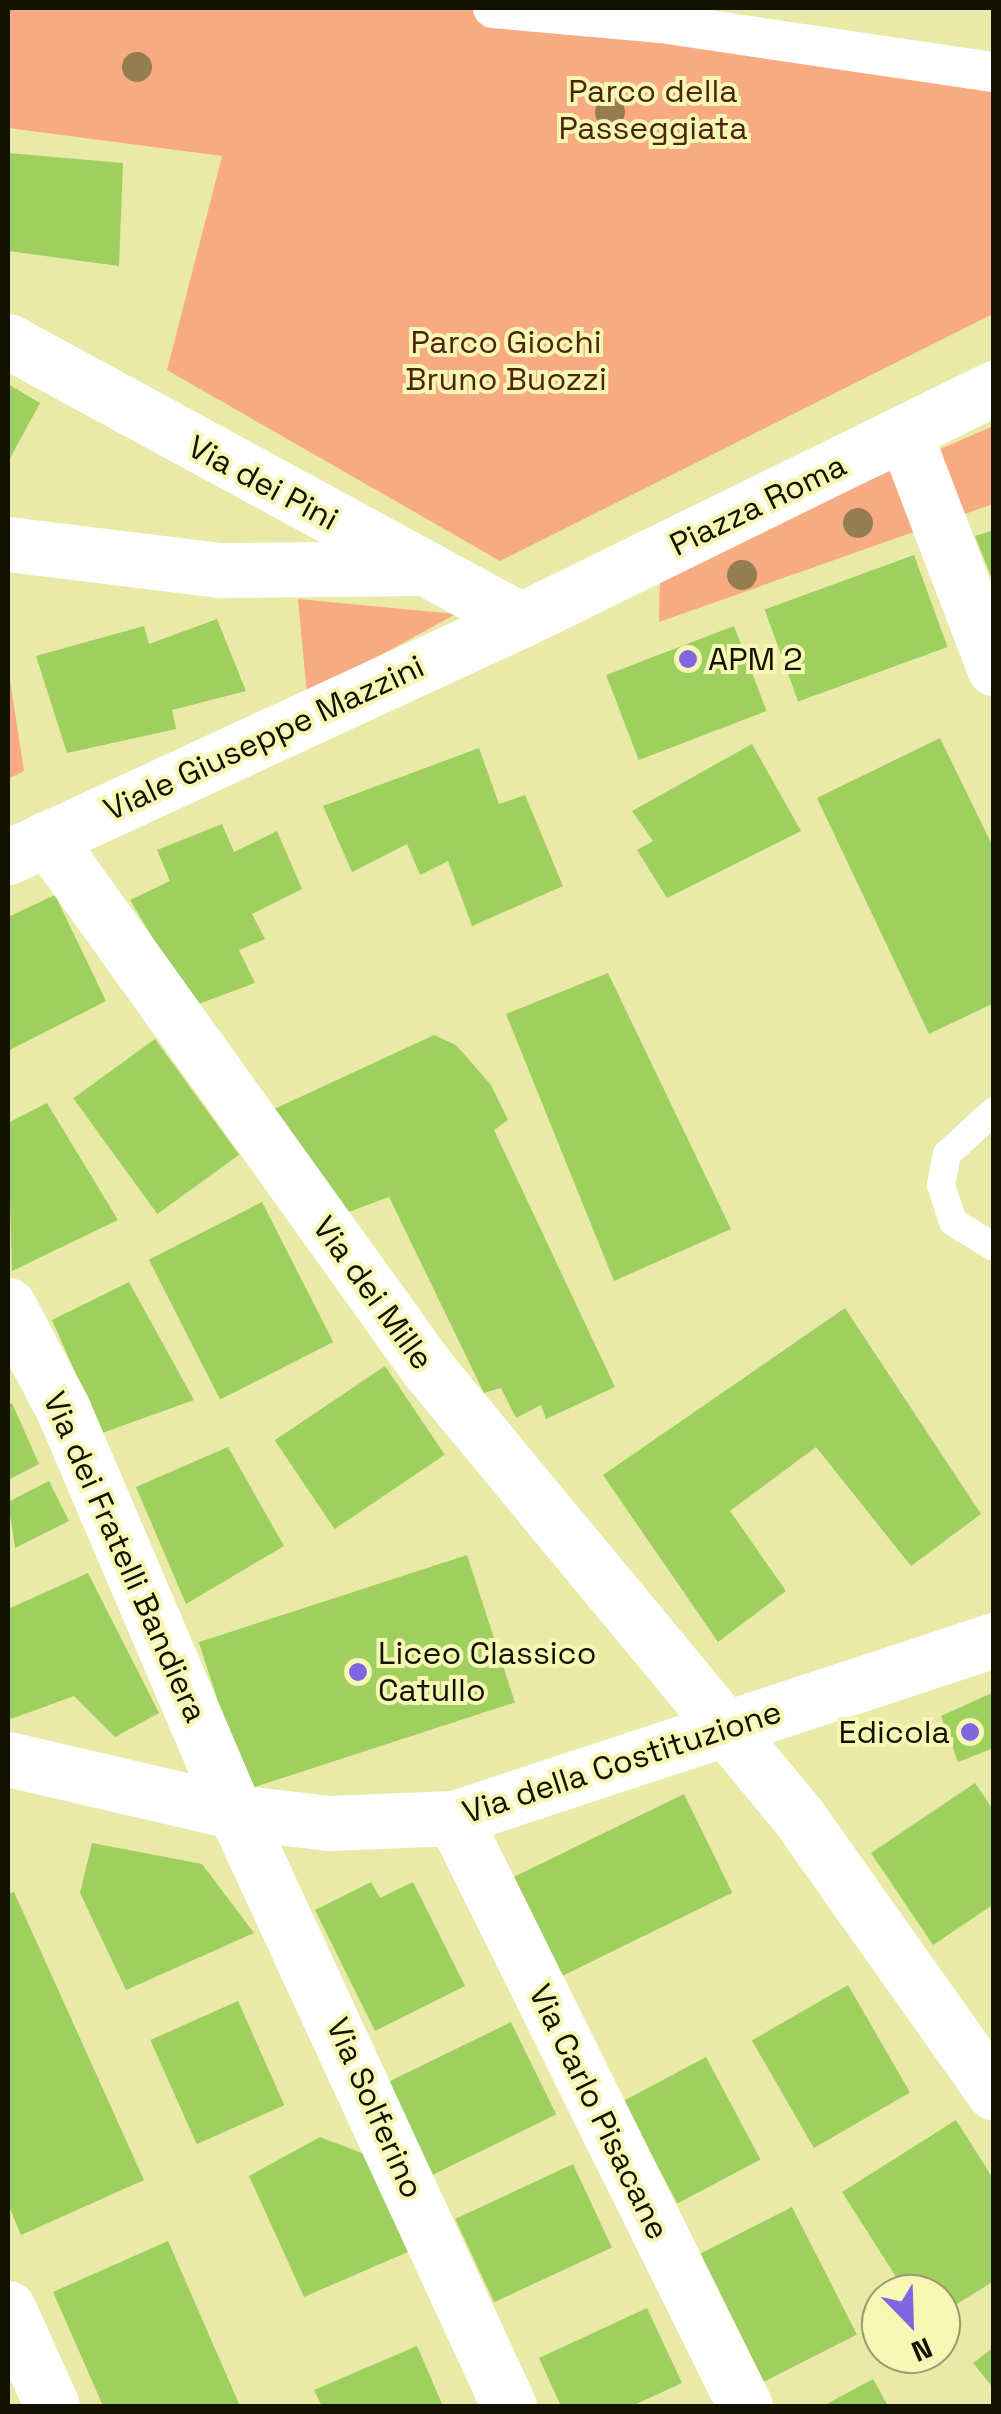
<!DOCTYPE html>
<style>
body{margin:0}
#map{position:relative;width:1001px;height:2414px;overflow:hidden;background:#e9eaa7;font-family:"Space Grotesk",sans-serif}
div>[style]{position:absolute}
[style*='--x']{left:calc(var(--x)*1px);top:calc(var(--y)*1px);width:calc(var(--w)*1px);rotate:calc(var(--a)*1deg)}
.green>*{inset:0;background:#f8ab82}
.building>*{inset:0;background:#9fcf5e;transform-origin:0 0}
.service>*{height:28px;margin:-14px;padding:0 14px;transform-origin:14px;border-radius:14px;background:#fff}
.pedestrian>*{height:40px;margin:-20px;padding:0 20px;transform-origin:20px;border-radius:20px;background:#fff}
.minor>*{height:55px;margin:-27.5px;padding:0 27.5px;transform-origin:27.5px;border-radius:27.5px;background:#fff}
.secondary>*{height:55px;margin:-27.5px;padding:0 27.5px;transform-origin:27.5px;border-radius:27.5px;background:#fff}
.trees>*{width:30px;height:30px;margin:-15px;border-radius:50%;background:#947d51}
.dots>*{width:28px;height:28px;translate:-50% -50%;box-sizing:border-box;border:5px solid #f6f7b4;border-radius:50%}
span{translate:-50% -50%;white-space:nowrap;text-align:center;line-height:1.15;-webkit-text-stroke:8px #f6f7b4;paint-order:stroke}
.park-label{font-size:32px;color:#4e240a}
.street-label{font-size:32px;color:#121200}
.poi-label{font-size:32px;color:#121200}
.left{translate:0 -50%;text-align:left}
.right{translate:-100% -50%;text-align:right}
.frame{position:absolute;inset:0;border:10px solid #121200;pointer-events:none}
.north{position:absolute;left:861px;top:2274px;width:100px;height:100px;box-sizing:border-box;background:#f6f7b4;border:2px solid #9b9b6c;border-radius:50%;rotate:157deg;font-size:28px;font-weight:700;line-height:40px;text-align:center;color:#121200}
.north::after{content:'';display:block;margin:auto;width:35px;height:45px;background:#7e66e1;clip-path:polygon(50% 0,100% 100%,50% 72%,0 100%)}
</style>
<div id="map">
<div class="green">
<i style="clip-path:polygon(8px 8px,642px 8px,993px 63px,993px 314px,500px 561px,167px 370px,222px 156px,8px 128px)"></i>
<i style="clip-path:polygon(993px 426px,993px 504px,659px 622px,660px 572px)"></i>
<i style="clip-path:polygon(298px 599px,456px 614px,307px 695px)"></i>
<i style="clip-path:polygon(8px 667px,24px 771px,8px 779px)"></i>
</div>
<div class="building">
<i style="clip-path:polygon(8px 153px,123px 163px,119px 266px,8px 251px)"></i>
<i style="clip-path:polygon(8px 384px,40px 403px,8px 462px)"></i>
<i style="clip-path:polygon(994px 530px,994px 581px,993px 581px,975px 536px)"></i>
<i style="left:914px;top:555px;width:98px;height:159px;rotate:70deg"></i>
<i style="clip-path:polygon(217px 619px,246px 691px,172px 710px,176px 729px,67px 753px,36px 656px,144px 626px,149px 644px)"></i>
<i style="left:734px;top:626px;width:91px;height:137px;rotate:69deg"></i>
<i style="clip-path:polygon(940px 738px,994px 849px,994px 1003px,929px 1034px,817px 798px)"></i>
<i style="clip-path:polygon(752px 744px,801px 831px,667px 898px,637px 850px,653px 841px,632px 811px)"></i>
<i style="clip-path:polygon(479px 748px,499px 804px,525px 795px,563px 886px,472px 926px,448px 861px,420px 875px,407px 844px,352px 872px,323px 806px)"></i>
<i style="clip-path:polygon(222px 824px,234px 852px,277px 831px,302px 889px,252px 914px,265px 939px,239px 950px,255px 983px,193px 1006px,130px 900px,170px 881px,157px 850px)"></i>
<i style="clip-path:polygon(55px 895px,106px 1001px,8px 1051px,8px 917px)"></i>
<i style="clip-path:polygon(608px 973px,731px 1229px,614px 1281px,506px 1014px)"></i>
<i style="clip-path:polygon(434px 1035px,456px 1045px,491px 1085px,508px 1120px,494px 1130px,615px 1387px,546px 1419px,541px 1405px,516px 1418px,501px 1388px,484px 1393px,389px 1197px,338px 1216px,270px 1111px)"></i>
<i style="left:155px;top:1039px;width:143px;height:101px;rotate:54deg"></i>
<i style="clip-path:polygon(47px 1103px,118px 1220px,12px 1271px,8px 1123px)"></i>
<i style="left:262px;top:1202px;width:157px;height:127px;rotate:63deg"></i>
<i style="clip-path:polygon(129px 1282px,194px 1400px,102px 1433px,52px 1320px)"></i>
<i style="clip-path:polygon(845px 1308px,981px 1514px,911px 1566px,816px 1447px,730px 1511px,786px 1591px,718px 1642px,603px 1475px)"></i>
<i style="left:385px;top:1366px;width:107px;height:133px;rotate:56deg"></i>
<i style="clip-path:polygon(12px 1403px,39px 1464px,8px 1480px,8px 1405px)"></i>
<i style="clip-path:polygon(228px 1447px,284px 1546px,186px 1604px,136px 1487px)"></i>
<i style="clip-path:polygon(49px 1481px,69px 1521px,15px 1548px,8px 1502px)"></i>
<i style="left:467px;top:1555px;width:155px;height:282px;rotate:72deg"></i>
<i style="clip-path:polygon(88px 1573px,159px 1713px,115px 1737px,74px 1696px,11px 1719px,8px 1711px,8px 1609px)"></i>
<i style="clip-path:polygon(994px 1692px,994px 1748px,958px 1762px,941px 1716px)"></i>
<i style="clip-path:polygon(975px 1783px,994px 1811px,994px 1904px,933px 1945px,871px 1853px)"></i>
<i style="left:684px;top:1794px;width:110px;height:194px;rotate:64deg"></i>
<i style="clip-path:polygon(92px 1843px,202px 1864px,254px 1933px,126px 1990px,80px 1893px)"></i>
<i style="clip-path:polygon(371px 1882px,380px 1898px,413px 1882px,465px 1986px,375px 2031px,315px 1910px)"></i>
<i style="clip-path:polygon(14px 1892px,144px 2180px,21px 2235px,8px 2204px,8px 1894px)"></i>
<i style="left:848px;top:1985px;width:124px;height:111px;rotate:60deg"></i>
<i style="left:238px;top:2001px;width:114px;height:96px;rotate:66deg"></i>
<i style="left:511px;top:2022px;width:103px;height:143px;rotate:64deg"></i>
<i style="left:706px;top:2057px;width:116px;height:94px;rotate:62deg"></i>
<i style="clip-path:polygon(956px 2120px,994px 2180px,994px 2281px,941px 2314px,941px 2294px,907px 2294px,842px 2192px)"></i>
<i style="clip-path:polygon(320px 2137px,372px 2157px,410px 2251px,304px 2297px,249px 2176px)"></i>
<i style="left:573px;top:2164px;width:92px;height:130px;rotate:65deg"></i>
<i style="left:792px;top:2207px;width:143px;height:106px;rotate:63deg"></i>
<i style="clip-path:polygon(168px 2241px,240px 2406px,103px 2406px,53px 2292px)"></i>
<i style="clip-path:polygon(647px 2308px,682px 2383px,632px 2406px,561px 2406px,539px 2358px)"></i>
<i style="clip-path:polygon(417px 2346px,443px 2406px,322px 2406px,314px 2390px)"></i>
<i style="clip-path:polygon(994px 2347px,994px 2389px,973px 2363px)"></i>
<i style="clip-path:polygon(873px 2379px,888px 2406px,823px 2406px)"></i>
</div>
<div class="service">
<i style="--x:994;--y:1111;--w:64;--a:137.5"></i>
<i style="--x:947;--y:1154;--w:32;--a:101"></i>
<i style="--x:941;--y:1185;--w:39;--a:72"></i>
<i style="--x:953;--y:1222;--w:48;--a:31.4"></i>
</div>
<div class="pedestrian">
<i style="--x:493;--y:8;--w:169;--a:5.1"></i>
<i style="--x:661;--y:23;--w:337;--a:8.4"></i>
</div>
<div class="minor">
<i style="--x:904;--y:432;--w:253;--a:69.1"></i>
<i style="--x:8;--y:544;--w:215;--a:7"></i>
<i style="--x:221;--y:570;--w:201;--a:-0.6"></i>
<i style="--x:47;--y:838;--w:654;--a:54.34"></i>
<i style="--x:428;--y:1369;--w:580;--a:50.38"></i>
<i style="--x:798;--y:1816;--w:339;--a:54.7"></i>
<i style="--x:8;--y:857;--w:565;--a:-24.8"></i>
<i style="--x:8;--y:1305;--w:118;--a:62.1"></i>
<i style="--x:63;--y:1409;--w:438;--a:66.9"></i>
<i style="--x:235;--y:1812;--w:654;--a:65.24"></i>
<i style="--x:454;--y:1818;--w:656;--a:63.67"></i>
<i style="--x:8;--y:2308;--w:107;--a:65.8"></i>
</div>
<div class="secondary">
<i style="--x:8;--y:341;--w:584;--a:28.54"></i>
<i style="--x:521;--y:620;--w:527;--a:-26.13"></i>
<i style="--x:8;--y:1759;--w:233;--a:13.1"></i>
<i style="--x:235;--y:1812;--w:94;--a:6.7"></i>
<i style="--x:328;--y:1823;--w:126;--a:-2.3"></i>
<i style="--x:454;--y:1818;--w:569;--a:-18.24"></i>
</div>
<div class="trees">
<i style="left:137px;top:67px"></i>
<i style="left:610px;top:112px"></i>
<i style="left:858px;top:523px"></i>
<i style="left:742px;top:575px"></i>
</div>
<div class="dots">
<i style="left:688px;top:659px;background:#7e66e1"></i>
<i style="left:358px;top:1672px;background:#7e66e1"></i>
<i style="left:970px;top:1732px;background:#7e66e1"></i>
</div>
<div class="park-label">
<span style="left:653px;top:110px">Parco della<br>Passeggiata</span>
<span style="left:506px;top:361px">Parco Giochi<br>Bruno Buozzi</span>
</div>
<div class="street-label">
<span style="left:263px;top:483px;rotate:28deg">Via dei Pini</span>
<span style="left:758px;top:505px;rotate:-26deg">Piazza Roma</span>
<span style="left:264px;top:738px;rotate:-25deg">Viale Giuseppe Mazzini</span>
<span style="left:373px;top:1293px;rotate:54deg">Via dei Mille</span>
<span style="left:125px;top:1557px;rotate:66deg">Via dei Fratelli Bandiera</span>
<span style="left:622px;top:1762px;rotate:-18deg">Via della Costituzione</span>
<span style="left:375px;top:2108px;rotate:66deg">Via Solferino</span>
<span style="left:599px;top:2112px;rotate:64deg">Via Carlo Pisacane</span>
</div>
<div class="poi-label">
<span class="left" style="left:708px;top:659px">APM 2</span>
<span class="left" style="left:378px;top:1672px">Liceo Classico<br>Catullo</span>
<span class="right" style="left:950px;top:1732px">Edicola</span>
</div>
<div class="frame"></div>
<div class="north">N</div>
</div>
